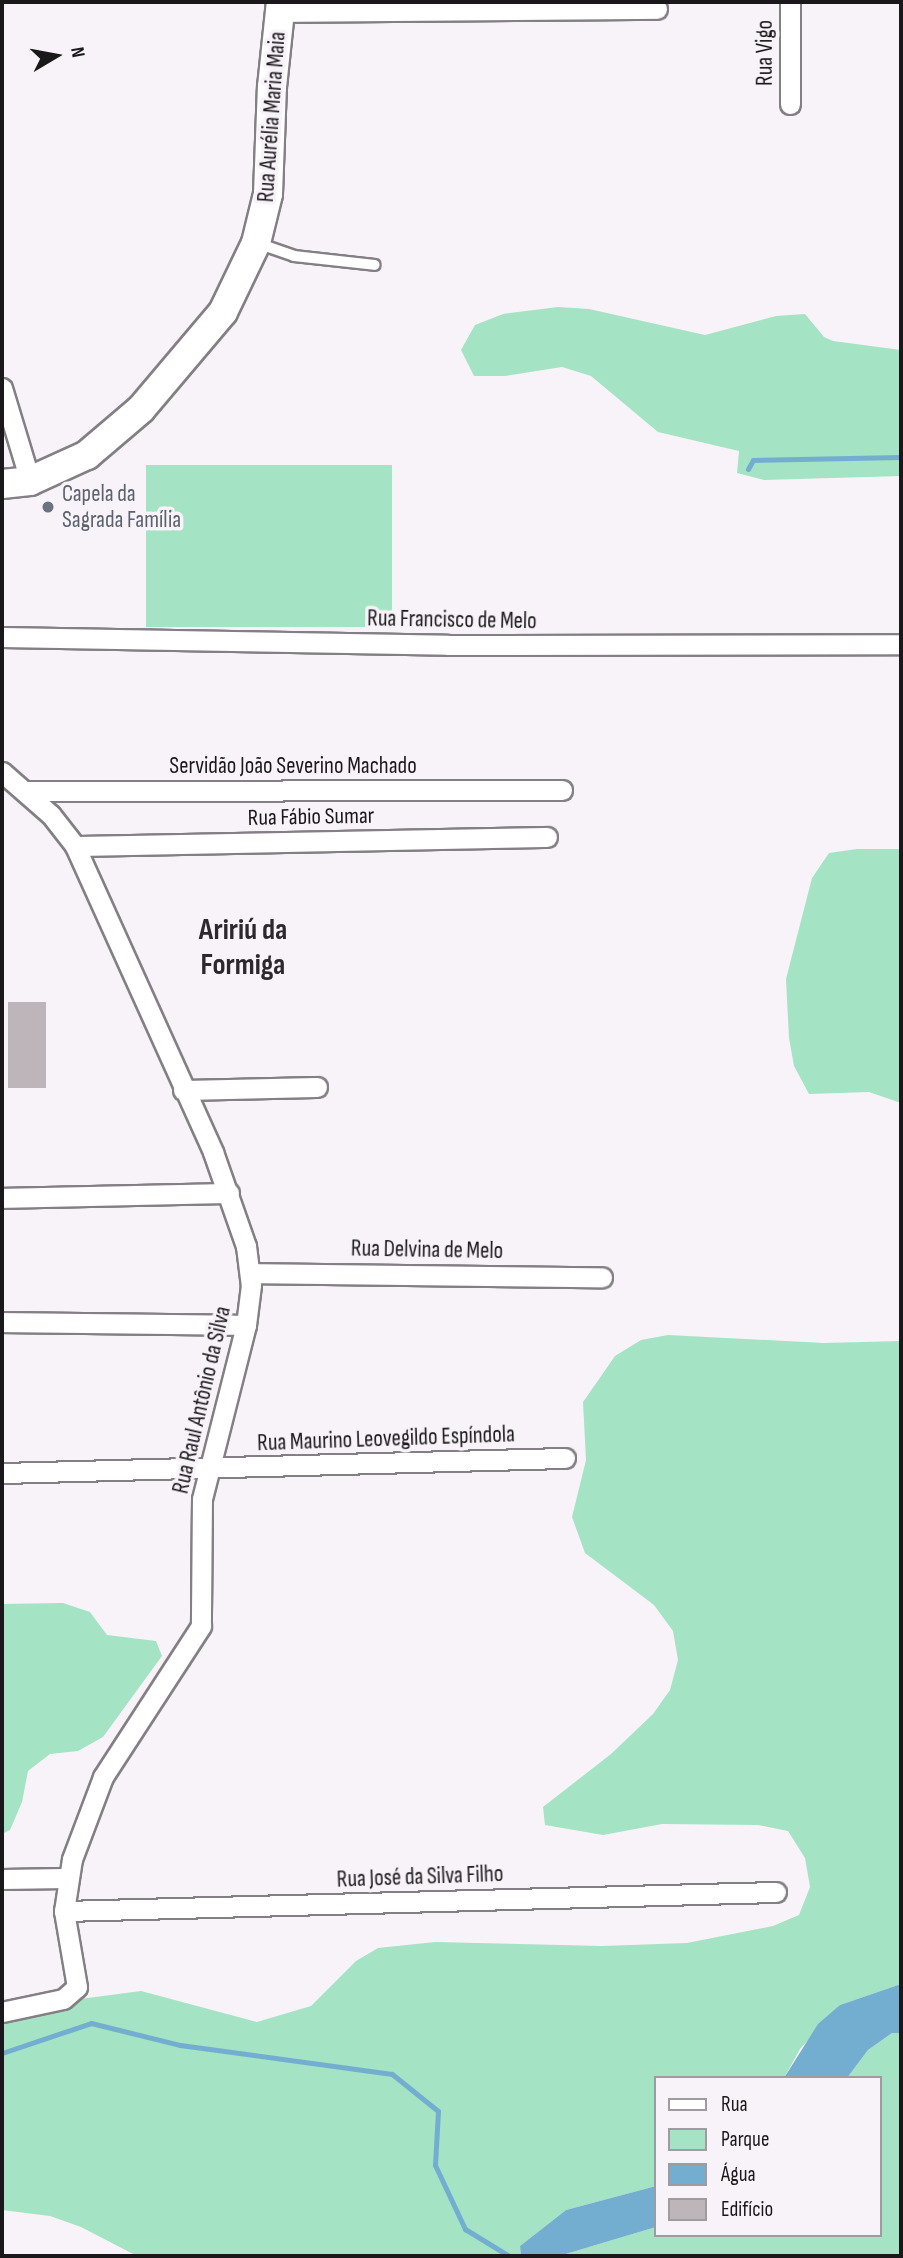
<!DOCTYPE html>
<meta charset="utf-8">
<style>
body{margin:0}
#map{position:relative;width:903px;height:2258px;overflow:hidden;background:#f8f3f9;font-family:"Sofia Sans Condensed",sans-serif}
div>[style]{position:absolute}
[style*='--x']{left:calc(var(--x)*1px);top:calc(var(--y)*1px);width:calc(var(--w)*1px);rotate:calc(var(--a)*1deg)}
.green>*{inset:0;background:#a4e3c4;transform-origin:0 0}
.water>*{inset:0;background:#73aed0}
.stream>*{height:5px;margin:-2.5px;padding:0 2.5px;transform-origin:2.5px;border-radius:2.5px;background:#73aed0}
.building>*{inset:0;background:#bdb5b9;transform-origin:0 0}
.roads{filter:drop-shadow(2px 0 #847f85) drop-shadow(-2px 0 #847f85) drop-shadow(0 2px #847f85) drop-shadow(0 -2px #847f85)}
.lane>*{height:10px;margin:-5px;padding:0 5px;transform-origin:5px;border-radius:5px;background:#fff}
.street>*{height:19px;margin:-9.5px;padding:0 9.5px;transform-origin:9.5px;border-radius:9.5px;background:#fff}
.secondary>*{height:28px;margin:-14px;padding:0 14px;transform-origin:14px;border-radius:14px;background:#fff}
.dots>*{width:19px;height:19px;translate:-50% -50%;box-sizing:border-box;border:4px solid #f8f3f9;border-radius:50%}
span{translate:-50% -50%;white-space:nowrap;text-align:center;line-height:1.15;-webkit-text-stroke:7px #f8f3f9;paint-order:stroke}
.street-label{font-size:23px;color:#1a181a}
.worship-label{font-size:23px;color:#5b616d}
.left{translate:0 -50%;text-align:left}
.district-label{font-size:30px;color:#2c282d;font-weight:700}
.frame{position:absolute;inset:0;border:4px solid #1a181a;pointer-events:none}
.legend{position:absolute;left:654px;top:2076px;width:228px;height:161px;box-sizing:border-box;background:#f8f3f9;border:2px solid #9f9ba0;margin:0;padding:9px 12px;list-style:none;font-size:21px;color:#1a181a}
.legend li{display:flex;align-items:center;gap:14px;height:35px}
.legend b{width:35px;border:2px solid #9f9ba0}
.north{position:absolute;left:21px;top:21px;width:70px;height:70px;-webkit-text-stroke:5px #f8f3f9;paint-order:stroke;rotate:80deg;font-size:19px;font-weight:700;line-height:28px;text-align:center;color:#1a181a}
.north::after{content:'';display:block;margin:auto;width:24px;height:32px;background:#1a181a;clip-path:polygon(50% 0,100% 100%,50% 72%,0 100%)}
</style>
<div id="map">
<div class="green">
<i style="clip-path:polygon(558px 307px,589px 309px,705px 335px,776px 316px,805px 314px,824px 337px,833px 341px,901px 350px,901px 476px,764px 480px,737px 473px,739px 451px,658px 432px,591px 376px,562px 367px,505px 376px,474px 376px,461px 350px,475px 325px,503px 314px)"></i>
<i style="left:392px;top:465px;width:162px;height:246px;rotate:90deg"></i>
<i style="clip-path:polygon(857px 849px,901px 849px,901px 1103px,869px 1092px,809px 1094px,794px 1066px,789px 1038px,786px 979px,812px 878px,829px 853px)"></i>
<i style="clip-path:polygon(668px 1335px,824px 1343px,901px 1341px,901px 1984px,840px 2005px,800px 2049px,784px 2078px,656px 2078px,656px 2186px,566px 2210px,520px 2246px,521px 2256px,137px 2256px,81px 2227px,50px 2216px,2px 2210px,2px 2025px,80px 1999px,141px 1991px,257px 2022px,311px 2006px,356px 1961px,378px 1948px,435px 1942px,602px 1946px,687px 1943px,773px 1926px,799px 1915px,810px 1887px,805px 1858px,788px 1831px,758px 1825px,662px 1824px,603px 1835px,545px 1825px,543px 1807px,611px 1754px,653px 1714px,670px 1690px,678px 1660px,673px 1631px,654px 1605px,585px 1553px,572px 1517px,586px 1460px,583px 1402px,615px 1356px,641px 1340px)"></i>
<i style="clip-path:polygon(63px 1603px,90px 1612px,107px 1635px,156px 1641px,162px 1656px,103px 1737px,78px 1751px,50px 1754px,28px 1771px,22px 1802px,10px 1830px,2px 1834px,2px 1604px)"></i>
<i style="clip-path:polygon(892px 2033px,901px 2033px,901px 2256px,559px 2256px,656px 2227px,656px 2235px,880px 2235px,880px 2078px,847px 2078px,868px 2050px)"></i>
</div>
<div class="water">
<i style="clip-path:polygon(901px 1984px,901px 2033px,892px 2033px,868px 2050px,847px 2078px,784px 2078px,818px 2024px,840px 2005px)"></i>
<i style="clip-path:polygon(656px 2186px,656px 2227px,559px 2256px,521px 2256px,520px 2246px,566px 2210px)"></i>
</div>
<div class="stream">
<i style="--x:748;--y:469;--w:10;--a:-61"></i>
<i style="--x:753;--y:460;--w:148;--a:-1.2"></i>
<i style="--x:2;--y:2053;--w:94;--a:-18.6"></i>
<i style="--x:91;--y:2023;--w:92;--a:13.9"></i>
<i style="--x:180;--y:2045;--w:214;--a:7.8"></i>
<i style="--x:392;--y:2074;--w:59;--a:38.8"></i>
<i style="--x:438;--y:2111;--w:54;--a:93.2"></i>
<i style="--x:435;--y:2165;--w:71;--a:64.9"></i>
<i style="--x:465;--y:2229;--w:52;--a:31.5"></i>
</div>
<div class="building">
<i style="left:8px;top:1002px;width:38px;height:86px"></i>
</div>
<div class="roads">
<div class="lane">
<i style="--x:257;--y:243;--w:39;--a:19"></i>
<i style="--x:294;--y:256;--w:81;--a:6.3"></i>
</div>
<div class="street">
<i style="--x:280;--y:12;--w:377;--a:-0.5"></i>
<i style="--x:790;--y:104;--w:102;--a:-90"></i>
<i style="--x:2;--y:388;--w:97;--a:73.2"></i>
<i style="--x:2;--y:637;--w:446;--a:1"></i>
<i style="--x:448;--y:645;--w:453;--a:-0.1"></i>
<i style="--x:2;--y:772;--w:65;--a:41.3"></i>
<i style="--x:51;--y:815;--w:39;--a:52"></i>
<i style="--x:75;--y:846;--w:336;--a:65.7"></i>
<i style="--x:213;--y:1152;--w:100;--a:70.7"></i>
<i style="--x:246;--y:1246;--w:39;--a:83"></i>
<i style="--x:251;--y:1285;--w:40;--a:97.1"></i>
<i style="--x:246;--y:1325;--w:179;--a:104.2"></i>
<i style="--x:202;--y:1499;--w:127;--a:90.5"></i>
<i style="--x:201;--y:1626;--w:180;--a:123"></i>
<i style="--x:103;--y:1777;--w:88;--a:110.7"></i>
<i style="--x:72;--y:1859;--w:53;--a:98.7"></i>
<i style="--x:64;--y:1911;--w:77;--a:80.3"></i>
<i style="--x:77;--y:1987;--w:18;--a:139"></i>
<i style="--x:63;--y:1999;--w:62;--a:168"></i>
<i style="--x:24;--y:791;--w:538;--a:-0.11"></i>
<i style="--x:75;--y:846;--w:472;--a:-1.1"></i>
<i style="--x:183;--y:1090;--w:134;--a:-1.3"></i>
<i style="--x:2;--y:1198;--w:227;--a:-1.3"></i>
<i style="--x:250;--y:1273;--w:352;--a:0.7"></i>
<i style="--x:2;--y:1322;--w:244;--a:0.7"></i>
<i style="--x:2;--y:1473;--w:563;--a:-1.53"></i>
<i style="--x:2;--y:1879;--w:64;--a:-0.9"></i>
<i style="--x:64;--y:1911;--w:712;--a:-1.53"></i>
</div>
<div class="secondary">
<i style="--x:2;--y:484;--w:28;--a:-6"></i>
<i style="--x:30;--y:481;--w:63;--a:-24.5"></i>
<i style="--x:87;--y:455;--w:71;--a:-40.4"></i>
<i style="--x:141;--y:409;--w:127;--a:-49.8"></i>
<i style="--x:223;--y:312;--w:76;--a:-64.4"></i>
<i style="--x:256;--y:243;--w:50;--a:-76.2"></i>
<i style="--x:268;--y:194;--w:107;--a:-87.9"></i>
<i style="--x:272;--y:87;--w:85;--a:-84"></i>
</div>
</div>
<div class="dots">
<i style="left:48px;top:507px;background:#6b7280"></i>
</div>
<div class="street-label">
<span style="left:765px;top:53px;rotate:-90deg">Rua Vigo</span>
<span style="left:272px;top:117px;rotate:-86deg">Rua Aurélia Maria Maia</span>
<span style="left:452px;top:620px;rotate:1deg">Rua Francisco de Melo</span>
<span style="left:293px;top:766px">Servidão João Severino Machado</span>
<span style="left:311px;top:817px;rotate:-1deg">Rua Fábio Sumar</span>
<span style="left:427px;top:1250px;rotate:1deg">Rua Delvina de Melo</span>
<span style="left:202px;top:1400px;rotate:-77deg">Rua Raul Antônio da Silva</span>
<span style="left:386px;top:1439px;rotate:-2deg">Rua Maurino Leovegildo Espíndola</span>
<span style="left:420px;top:1877px;rotate:-2deg">Rua José da Silva Filho</span>
</div>
<div class="worship-label">
<span class="left" style="left:62px;top:507px">Capela da<br>Sagrada Família</span>
</div>
<div class="district-label">
<span style="left:243px;top:947px">Aririú da<br>Formiga</span>
</div>
<div class="frame"></div>
<ul class="legend">
<li><b style="height:9px;background:#fff"></b>Rua</li>
<li><b style="height:19px;background:#a4e3c4"></b>Parque</li>
<li><b style="height:19px;background:#73aed0"></b>Água</li>
<li><b style="height:19px;background:#bdb5b9"></b>Edifício</li>
</ul>
<div class="north">N</div>
</div>
